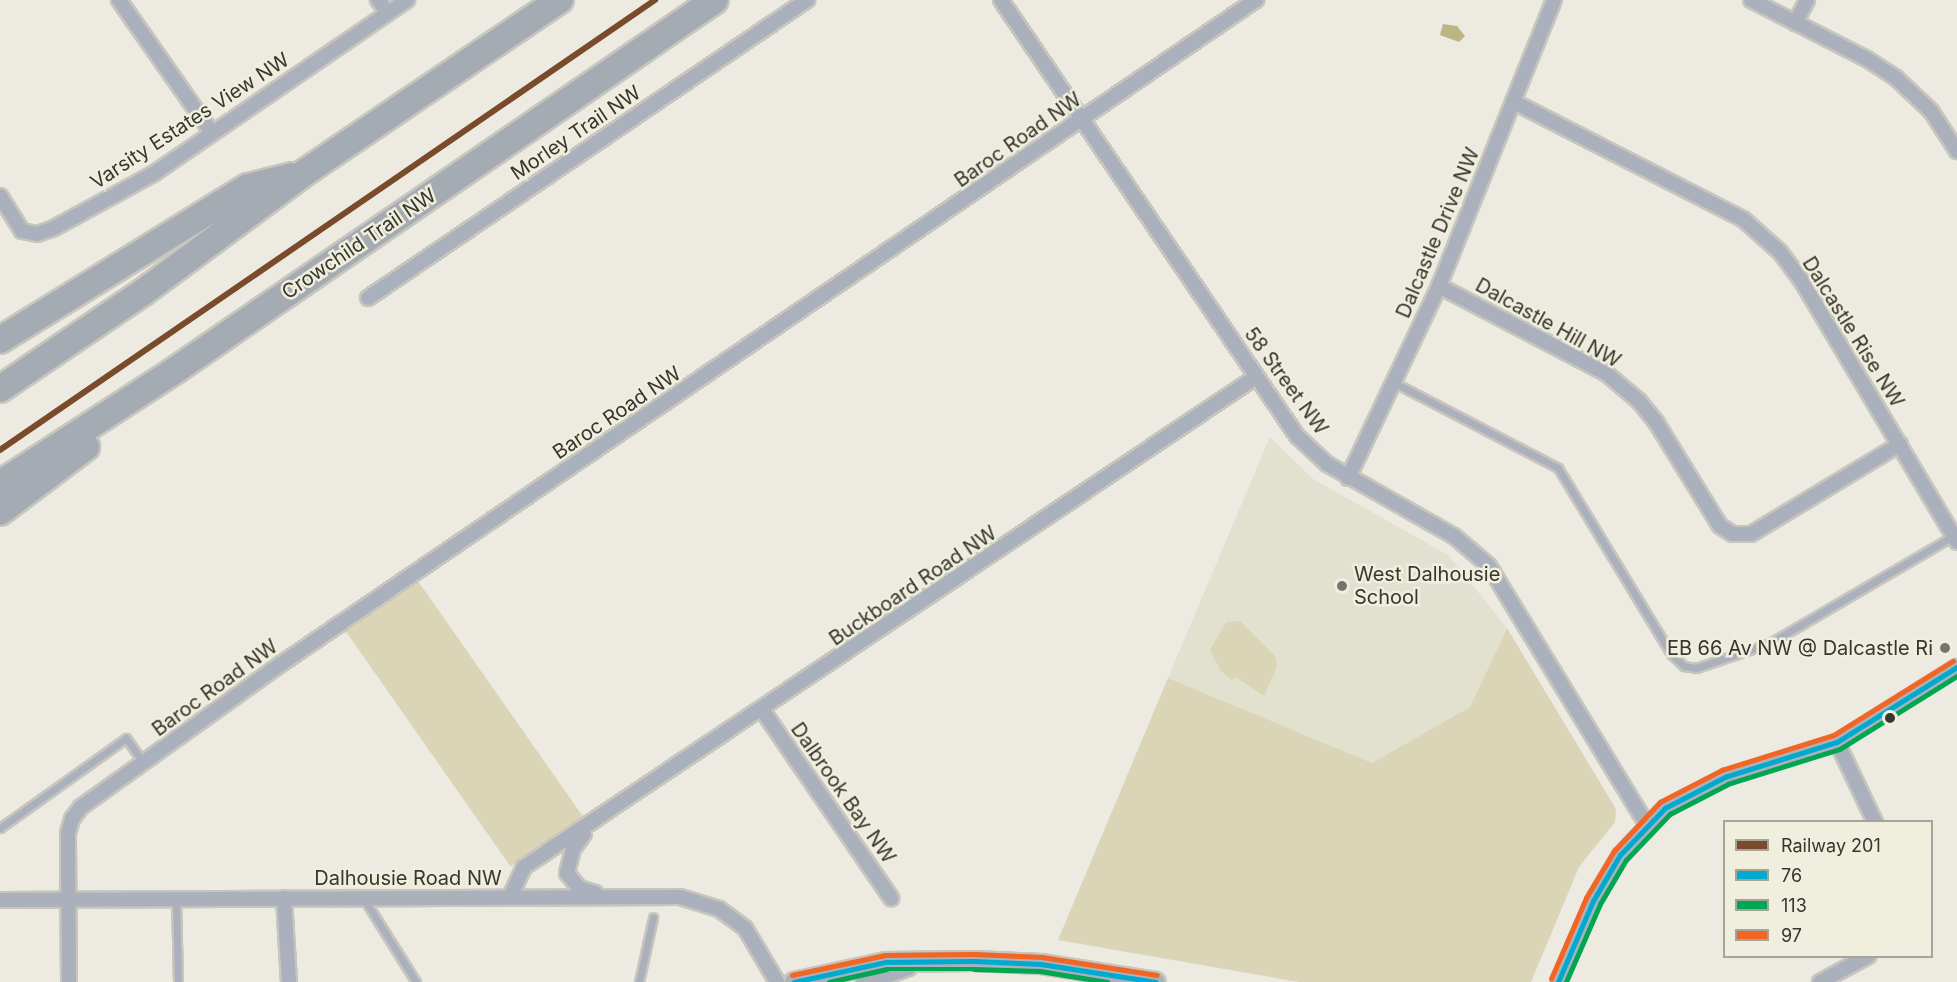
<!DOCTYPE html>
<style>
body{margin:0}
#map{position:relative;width:1957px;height:982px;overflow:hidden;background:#eceae1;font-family:Inter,sans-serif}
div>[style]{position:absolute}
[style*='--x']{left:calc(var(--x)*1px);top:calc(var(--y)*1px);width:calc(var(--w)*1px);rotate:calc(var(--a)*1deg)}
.built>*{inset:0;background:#e2e0ce}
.green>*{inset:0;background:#dad5b6;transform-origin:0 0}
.water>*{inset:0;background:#bcb687}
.roads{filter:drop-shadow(2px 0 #c7c5be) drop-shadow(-2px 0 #c7c5be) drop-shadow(0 2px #c7c5be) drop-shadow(0 -2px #c7c5be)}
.service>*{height:7px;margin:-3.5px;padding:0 3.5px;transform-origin:3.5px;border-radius:3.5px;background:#aab1bc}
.minor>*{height:14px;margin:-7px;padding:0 7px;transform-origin:7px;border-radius:7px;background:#aab1bc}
.tertiary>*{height:18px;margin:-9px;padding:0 9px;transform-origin:9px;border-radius:9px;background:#aab1bc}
.motorway>*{height:26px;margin:-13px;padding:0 13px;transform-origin:13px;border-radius:13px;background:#a4abb3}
.bus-1>*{height:4.5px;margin:-2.25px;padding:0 2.25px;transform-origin:2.25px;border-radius:2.25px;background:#00a9ce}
.bus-2>*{height:4.5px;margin:-2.25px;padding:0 2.25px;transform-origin:2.25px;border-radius:2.25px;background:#00a651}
.bus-3>*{height:4.5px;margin:-2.25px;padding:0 2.25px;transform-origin:2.25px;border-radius:2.25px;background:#f26522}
.rail-1>*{height:6px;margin:-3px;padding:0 3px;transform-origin:3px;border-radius:3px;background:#7a4b2a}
.dots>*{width:16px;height:16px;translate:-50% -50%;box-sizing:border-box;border:3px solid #f0eedd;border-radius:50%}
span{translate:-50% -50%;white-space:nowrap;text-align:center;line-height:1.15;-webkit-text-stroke:5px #f0eedd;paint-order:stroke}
.street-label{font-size:20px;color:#37362f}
.poi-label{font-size:20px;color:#37362f}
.left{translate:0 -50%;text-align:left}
.right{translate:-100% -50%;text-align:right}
.legend{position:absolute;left:1723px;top:820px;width:210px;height:138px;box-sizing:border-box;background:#f0eedd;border:2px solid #a6a497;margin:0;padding:8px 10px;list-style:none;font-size:18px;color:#37362f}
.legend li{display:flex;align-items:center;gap:12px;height:30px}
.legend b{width:30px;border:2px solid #a6a497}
</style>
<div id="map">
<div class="built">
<i style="clip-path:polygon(1270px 437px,1313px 479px,1448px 555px,1507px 628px,1470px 707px,1372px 763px,1168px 678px)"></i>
</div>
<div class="green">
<i style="left:418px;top:581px;width:287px;height:88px;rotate:55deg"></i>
<i style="clip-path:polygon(1240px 621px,1275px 656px,1277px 667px,1264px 696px,1236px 677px,1231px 680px,1221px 671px,1210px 650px,1226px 622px)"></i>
<i style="clip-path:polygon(1507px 628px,1616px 809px,1615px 822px,1579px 867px,1531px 982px,1299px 982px,1058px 940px,1168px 678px,1372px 763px,1470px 707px)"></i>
</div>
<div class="water">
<i style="clip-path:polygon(1443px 24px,1457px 26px,1465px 36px,1459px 42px,1440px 35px)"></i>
</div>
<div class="roads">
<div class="service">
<i style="--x:1393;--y:382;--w:186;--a:27.5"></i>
<i style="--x:1558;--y:468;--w:218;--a:58.7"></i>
<i style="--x:1671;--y:654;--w:18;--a:43"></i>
<i style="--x:1684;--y:666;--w:12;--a:9"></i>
<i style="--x:1696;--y:668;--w:78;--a:-18.7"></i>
<i style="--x:1770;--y:643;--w:212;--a:-30.3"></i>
<i style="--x:0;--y:828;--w:155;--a:-35.5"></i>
<i style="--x:126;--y:738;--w:32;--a:55"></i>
<i style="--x:176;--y:899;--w:83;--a:88.6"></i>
<i style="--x:364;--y:899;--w:98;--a:57.9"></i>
<i style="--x:639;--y:982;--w:66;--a:-77.7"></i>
</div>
<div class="minor">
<i style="--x:119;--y:0;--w:162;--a:55"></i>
<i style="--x:378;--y:0;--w:16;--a:52"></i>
<i style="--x:1001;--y:0;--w:527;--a:55.83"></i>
<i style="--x:1297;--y:436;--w:41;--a:43"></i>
<i style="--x:1327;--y:464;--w:146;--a:29.6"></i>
<i style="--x:1454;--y:536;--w:46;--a:40.6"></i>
<i style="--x:1489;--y:566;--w:301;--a:58.6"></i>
<i style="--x:1751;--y:0;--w:130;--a:27"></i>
<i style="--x:1867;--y:59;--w:35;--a:33"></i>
<i style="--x:1896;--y:78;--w:48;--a:43.3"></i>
<i style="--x:1931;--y:111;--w:48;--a:57"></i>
<i style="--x:1795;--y:23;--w:26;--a:-62"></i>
<i style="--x:1514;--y:102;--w:257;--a:27.1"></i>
<i style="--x:1743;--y:219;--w:50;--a:41.7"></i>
<i style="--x:1780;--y:252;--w:35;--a:53"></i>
<i style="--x:1801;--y:280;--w:305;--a:59.2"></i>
<i style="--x:0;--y:196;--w:41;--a:57.8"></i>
<i style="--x:22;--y:231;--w:15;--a:11"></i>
<i style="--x:37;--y:234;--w:18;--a:-19"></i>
<i style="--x:54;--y:228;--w:113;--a:-28.6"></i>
<i style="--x:153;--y:174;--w:308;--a:-34.4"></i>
<i style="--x:1439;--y:286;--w:190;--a:27.6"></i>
<i style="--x:1607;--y:374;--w:42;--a:40.2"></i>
<i style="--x:1639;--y:401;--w:27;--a:51"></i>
<i style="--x:1656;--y:422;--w:122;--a:58.4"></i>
<i style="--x:1720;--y:526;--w:15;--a:32"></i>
<i style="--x:1733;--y:534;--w:18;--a:0"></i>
<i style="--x:1751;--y:534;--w:174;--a:-31.1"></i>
<i style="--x:368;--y:298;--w:531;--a:-34.17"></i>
<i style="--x:1348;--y:478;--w:212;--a:-64.6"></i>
<i style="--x:1439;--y:286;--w:308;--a:-68.1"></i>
<i style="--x:763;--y:711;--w:227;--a:55.6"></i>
<i style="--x:1837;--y:742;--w:89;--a:64.6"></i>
<i style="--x:584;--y:834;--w:19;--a:126"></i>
<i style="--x:573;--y:849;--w:25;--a:104"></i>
<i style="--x:567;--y:873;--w:19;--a:51"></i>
<i style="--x:579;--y:888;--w:17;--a:17"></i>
<i style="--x:510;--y:897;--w:33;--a:-65"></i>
<i style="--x:524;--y:867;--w:881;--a:-33.8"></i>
<i style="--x:284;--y:898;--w:84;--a:86.6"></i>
<i style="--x:0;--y:900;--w:680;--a:-0.25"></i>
<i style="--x:680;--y:897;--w:41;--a:17.1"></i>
<i style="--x:719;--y:909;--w:32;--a:36"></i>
<i style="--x:745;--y:928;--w:63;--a:59.3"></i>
<i style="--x:69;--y:982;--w:149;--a:-90.4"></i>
<i style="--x:68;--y:833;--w:15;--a:-74"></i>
<i style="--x:72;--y:819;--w:15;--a:-53"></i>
<i style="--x:81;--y:807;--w:246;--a:-35.6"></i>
<i style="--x:281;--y:664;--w:1180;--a:-34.26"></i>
<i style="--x:1558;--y:982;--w:88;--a:-66.6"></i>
<i style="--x:1593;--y:901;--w:53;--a:-59.6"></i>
<i style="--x:1620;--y:855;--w:65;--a:-46.2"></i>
<i style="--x:1665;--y:808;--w:68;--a:-27.3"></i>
<i style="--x:1725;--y:777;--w:117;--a:-17.4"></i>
<i style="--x:1837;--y:742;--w:142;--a:-32"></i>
<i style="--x:1820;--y:982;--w:55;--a:-28.4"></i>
</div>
<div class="tertiary">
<i style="--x:794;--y:982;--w:94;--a:-12.3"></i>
<i style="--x:886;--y:962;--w:88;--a:-0.7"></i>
<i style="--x:974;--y:961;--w:67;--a:2.6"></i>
<i style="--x:1041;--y:964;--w:116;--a:8.9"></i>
<i style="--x:865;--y:982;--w:46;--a:-20.4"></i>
</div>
<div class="motorway">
<i style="--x:0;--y:340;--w:291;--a:-31.7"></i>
<i style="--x:248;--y:187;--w:45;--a:-14"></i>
<i style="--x:0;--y:389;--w:171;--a:-34.1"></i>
<i style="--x:142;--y:293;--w:202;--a:-36.5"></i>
<i style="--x:304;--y:173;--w:309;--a:-34.1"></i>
<i style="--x:0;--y:484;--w:211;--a:-33"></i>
<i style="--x:177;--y:369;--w:652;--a:-34.45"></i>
<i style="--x:0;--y:512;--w:108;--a:-37.1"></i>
</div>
</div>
<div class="bus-1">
<i style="--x:794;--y:982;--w:94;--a:-12.3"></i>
<i style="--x:886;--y:962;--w:88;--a:-0.7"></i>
<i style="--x:974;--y:961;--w:67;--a:2.6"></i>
<i style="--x:1041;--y:964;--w:116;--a:8.9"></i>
<i style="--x:1558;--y:982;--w:88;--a:-66.6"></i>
<i style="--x:1593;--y:901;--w:53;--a:-59.6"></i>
<i style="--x:1620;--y:855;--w:65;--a:-46.2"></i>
<i style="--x:1665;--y:808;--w:68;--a:-27.3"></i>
<i style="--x:1725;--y:777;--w:117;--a:-17.4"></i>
<i style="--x:1837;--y:742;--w:142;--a:-32"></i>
</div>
<div class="bus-2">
<i style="--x:829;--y:982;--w:59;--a:-12.6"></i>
<i style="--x:887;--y:969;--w:87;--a:0"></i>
<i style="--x:974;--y:969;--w:66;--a:1.7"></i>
<i style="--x:1040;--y:971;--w:68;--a:9.3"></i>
<i style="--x:1566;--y:982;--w:85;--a:-66.4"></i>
<i style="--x:1600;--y:904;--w:51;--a:-59.4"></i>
<i style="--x:1626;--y:860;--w:64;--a:-46.3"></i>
<i style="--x:1670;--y:814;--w:65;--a:-27.3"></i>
<i style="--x:1728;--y:784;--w:117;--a:-17.4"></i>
<i style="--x:1840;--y:749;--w:138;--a:-32"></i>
</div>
<div class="bus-3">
<i style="--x:792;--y:975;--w:95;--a:-12.1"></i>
<i style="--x:885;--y:955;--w:89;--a:-0.6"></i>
<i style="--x:974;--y:954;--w:68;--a:2.5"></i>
<i style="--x:1042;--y:957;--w:116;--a:8.9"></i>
<i style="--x:1551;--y:979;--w:88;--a:-66.6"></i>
<i style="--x:1586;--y:898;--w:55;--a:-59.2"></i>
<i style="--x:1614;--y:851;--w:67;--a:-46.8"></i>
<i style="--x:1660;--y:802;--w:70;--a:-27.3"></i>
<i style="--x:1722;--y:770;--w:117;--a:-17.4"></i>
<i style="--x:1834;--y:735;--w:140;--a:-31.9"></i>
</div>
<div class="rail-1">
<i style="--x:0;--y:450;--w:795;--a:-34.49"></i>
</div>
<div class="dots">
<i style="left:1342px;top:586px;background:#76756d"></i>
<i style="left:1945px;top:648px;background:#76756d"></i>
<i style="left:1890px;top:718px;background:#37362f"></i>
</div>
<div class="street-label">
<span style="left:190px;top:121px;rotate:-33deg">Varsity Estates View NW</span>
<span style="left:576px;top:133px;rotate:-34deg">Morley Trail NW</span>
<span style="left:1018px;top:140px;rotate:-35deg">Baroc Road NW</span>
<span style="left:1438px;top:233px;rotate:-67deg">Dalcastle Drive NW</span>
<span style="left:359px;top:244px;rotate:-34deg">Crowchild Trail NW</span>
<span style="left:1548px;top:323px;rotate:29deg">Dalcastle Hill NW</span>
<span style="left:1853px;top:332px;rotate:58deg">Dalcastle Rise NW</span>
<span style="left:1286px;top:381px;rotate:54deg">58 Street NW</span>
<span style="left:617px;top:413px;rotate:-34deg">Baroc Road NW</span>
<span style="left:913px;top:586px;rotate:-34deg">Buckboard Road NW</span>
<span style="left:215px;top:688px;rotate:-36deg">Baroc Road NW</span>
<span style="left:843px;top:793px;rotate:55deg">Dalbrook Bay NW</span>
<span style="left:408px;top:878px">Dalhousie Road NW</span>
</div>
<div class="poi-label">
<span class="left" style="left:1354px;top:586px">West Dalhousie<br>School</span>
<span class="right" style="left:1933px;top:648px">EB 66 Av NW @ Dalcastle Ri</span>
</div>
<ul class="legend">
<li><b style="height:8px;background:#7a4b2a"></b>Railway 201</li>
<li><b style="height:8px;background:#00a9ce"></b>76</li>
<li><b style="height:8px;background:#00a651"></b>113</li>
<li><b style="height:8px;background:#f26522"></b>97</li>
</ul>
</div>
